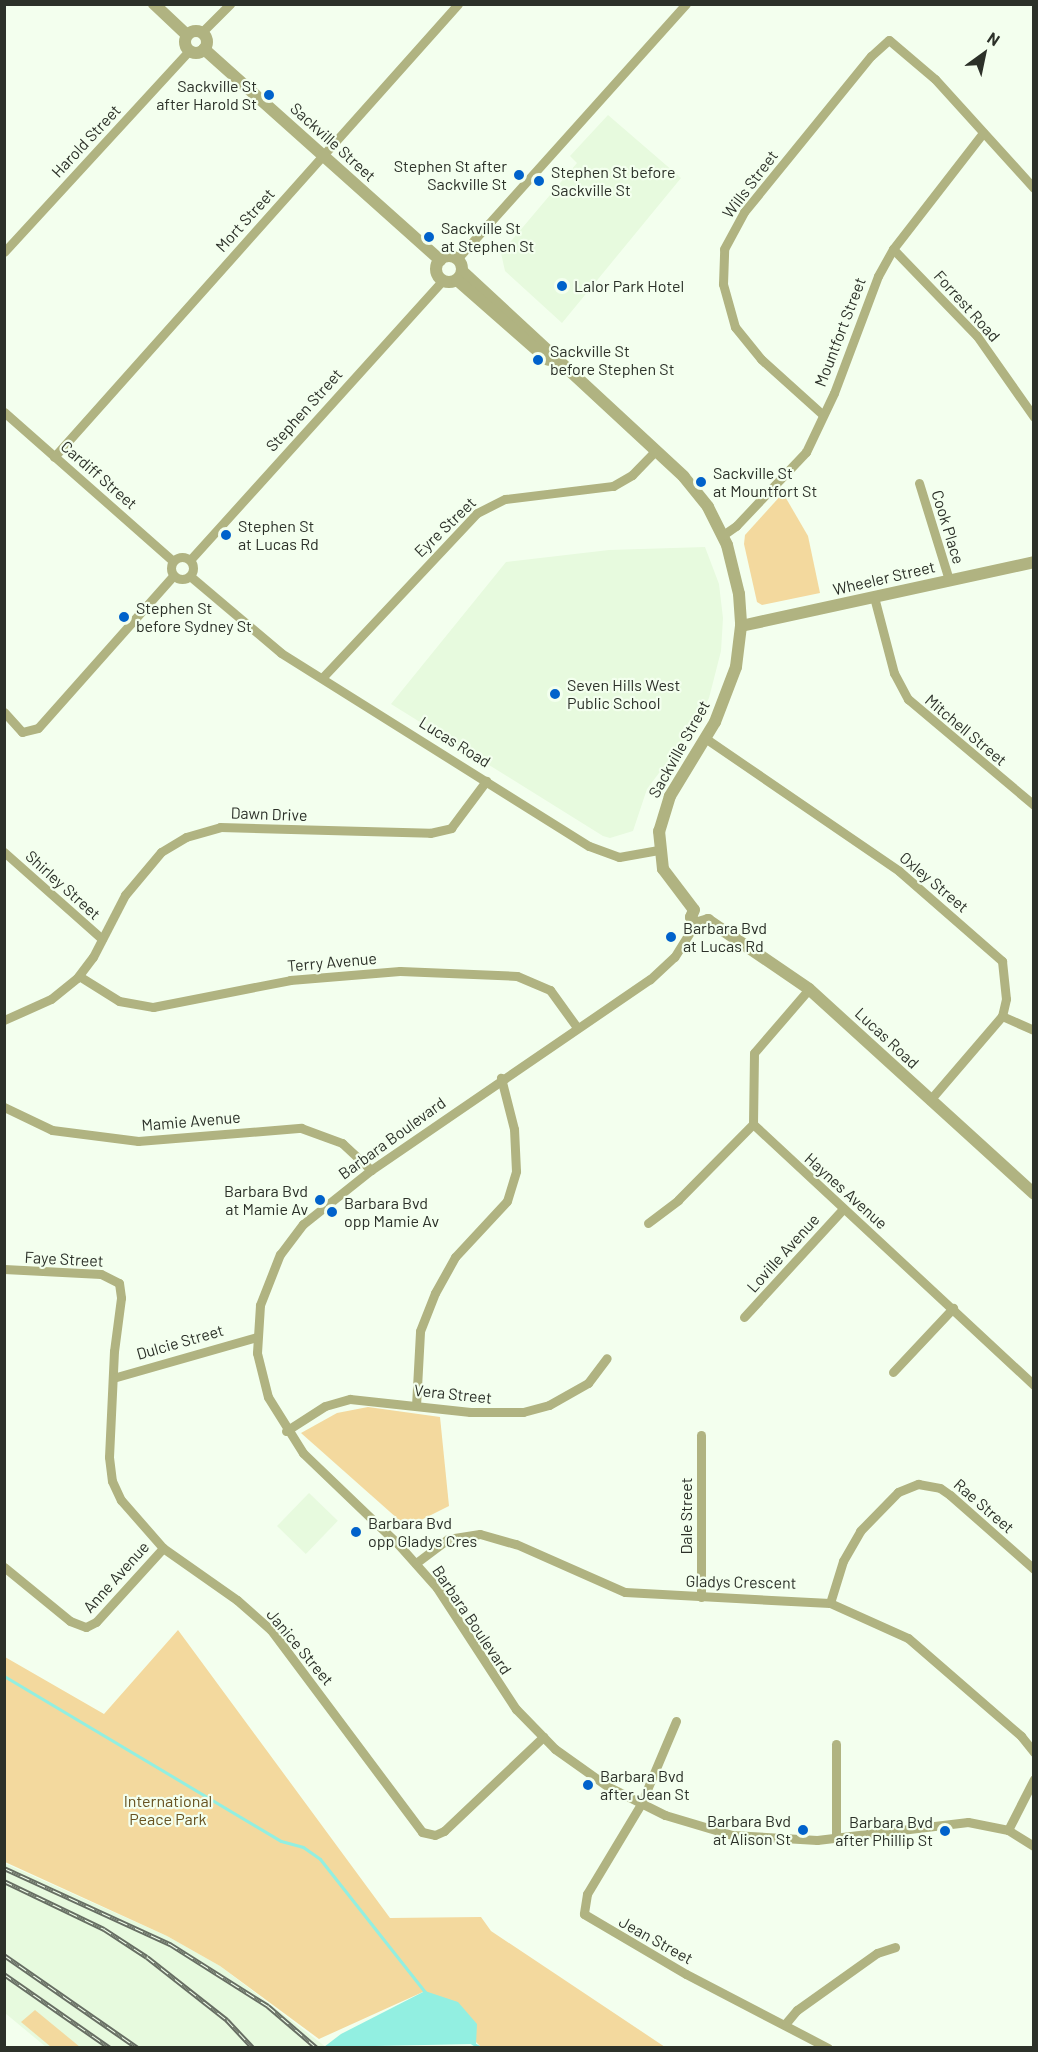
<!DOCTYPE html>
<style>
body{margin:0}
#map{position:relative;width:1038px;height:2052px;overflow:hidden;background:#f3ffee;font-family:Barlow,sans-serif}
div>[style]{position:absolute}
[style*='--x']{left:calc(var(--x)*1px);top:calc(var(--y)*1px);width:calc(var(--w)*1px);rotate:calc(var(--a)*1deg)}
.built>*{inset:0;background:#e7fade;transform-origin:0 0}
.green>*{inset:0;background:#f3d99e}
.water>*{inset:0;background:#92efe1}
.stream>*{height:3px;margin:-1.5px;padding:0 1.5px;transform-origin:1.5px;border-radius:1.5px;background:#92efe1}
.minor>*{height:9px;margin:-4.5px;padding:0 4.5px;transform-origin:4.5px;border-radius:4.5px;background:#b0b381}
.minor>.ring{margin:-4.5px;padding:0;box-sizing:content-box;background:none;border:9px solid #b0b381;border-radius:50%}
.tertiary>*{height:12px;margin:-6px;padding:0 6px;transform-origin:6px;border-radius:6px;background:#b0b381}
.tertiary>.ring{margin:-6px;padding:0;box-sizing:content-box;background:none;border:12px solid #b0b381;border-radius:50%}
.rail>*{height:5px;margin-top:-2.5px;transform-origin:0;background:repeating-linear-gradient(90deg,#f3ffee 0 9px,#676e63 0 18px);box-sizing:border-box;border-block:2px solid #676e63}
.dots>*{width:16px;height:16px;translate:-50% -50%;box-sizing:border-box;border:3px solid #f3ffee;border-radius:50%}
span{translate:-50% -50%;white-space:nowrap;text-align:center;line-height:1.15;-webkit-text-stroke:4.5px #f3ffee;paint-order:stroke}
.poi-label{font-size:16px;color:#2c3129}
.right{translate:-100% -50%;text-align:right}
.left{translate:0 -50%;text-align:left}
.street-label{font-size:16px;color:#2c3129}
.park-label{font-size:16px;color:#675220}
.frame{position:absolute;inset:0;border:6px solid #2c3129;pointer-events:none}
.north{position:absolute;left:954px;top:24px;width:60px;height:60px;-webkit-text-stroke:4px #f3ffee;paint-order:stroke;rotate:33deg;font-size:16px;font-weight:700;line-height:24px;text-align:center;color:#2c3129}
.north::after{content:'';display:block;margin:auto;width:21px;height:27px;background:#2c3129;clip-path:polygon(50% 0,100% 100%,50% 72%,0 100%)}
</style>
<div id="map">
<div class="built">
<i style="clip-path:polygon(608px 115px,681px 178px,562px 323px,505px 271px,501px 253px,577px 163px,570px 156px)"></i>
<i style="clip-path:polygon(705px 547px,719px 584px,723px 618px,721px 651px,709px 698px,695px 725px,647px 789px,633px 831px,610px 838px,603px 836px,391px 704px,506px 562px,609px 550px)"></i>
<i style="left:309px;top:1493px;width:40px;height:46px;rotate:44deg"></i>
<i style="clip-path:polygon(4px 1863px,167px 1936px,220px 1966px,326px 2047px,46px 2047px,5px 2013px)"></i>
</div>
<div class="green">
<i style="clip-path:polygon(783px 493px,808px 536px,820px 593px,762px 605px,757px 602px,744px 544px,745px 535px)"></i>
<i style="clip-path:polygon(368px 1407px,440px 1417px,449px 1506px,407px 1527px,301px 1433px,337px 1413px)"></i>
<i style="clip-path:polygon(178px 1630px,390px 1918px,481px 1917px,491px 1931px,665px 2047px,481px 2047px,425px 1991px,319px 2039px,220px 1966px,167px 1936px,5px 1862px,5px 1657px,104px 1714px)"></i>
<i style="clip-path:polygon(35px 2010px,80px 2047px,51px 2047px,21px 2022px)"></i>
</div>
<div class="water">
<i style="clip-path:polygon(425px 1991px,458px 2002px,477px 2024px,476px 2044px,324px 2047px,341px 2034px)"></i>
</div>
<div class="stream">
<i style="--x:4;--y:1676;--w:322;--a:30.8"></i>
<i style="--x:281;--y:1841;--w:23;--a:15"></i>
<i style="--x:303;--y:1847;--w:21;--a:35"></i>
<i style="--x:320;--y:1859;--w:171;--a:51.7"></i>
<i style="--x:472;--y:2043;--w:10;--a:29"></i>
</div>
<div class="minor">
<i style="--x:202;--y:32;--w:40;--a:-45"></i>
<i style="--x:893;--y:249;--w:121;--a:46"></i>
<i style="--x:977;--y:336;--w:99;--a:54.9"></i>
<i style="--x:4;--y:252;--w:273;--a:-47.4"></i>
<i style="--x:457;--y:259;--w:343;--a:-48.1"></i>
<i style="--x:4;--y:412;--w:225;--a:41.4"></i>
<i style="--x:822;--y:414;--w:82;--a:-138"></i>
<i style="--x:761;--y:359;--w:41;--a:-129.1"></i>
<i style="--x:735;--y:327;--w:45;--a:-105.6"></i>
<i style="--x:723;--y:284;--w:35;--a:-88"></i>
<i style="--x:724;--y:249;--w:42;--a:-61.6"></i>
<i style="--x:744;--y:212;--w:201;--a:-50.9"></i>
<i style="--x:871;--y:56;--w:24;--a:-42"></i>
<i style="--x:889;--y:40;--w:60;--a:40.3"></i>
<i style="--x:935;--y:79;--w:147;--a:47.8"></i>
<i style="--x:54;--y:457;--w:607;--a:-48.27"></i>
<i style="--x:919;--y:483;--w:102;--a:72.8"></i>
<i style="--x:723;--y:535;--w:16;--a:-35"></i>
<i style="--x:736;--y:526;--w:102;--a:-46.6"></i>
<i style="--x:806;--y:452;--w:65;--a:-64.6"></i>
<i style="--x:834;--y:393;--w:125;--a:-69.4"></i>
<i style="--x:878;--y:276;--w:31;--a:-61"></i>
<i style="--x:893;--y:249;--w:147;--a:-52.2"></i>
<i class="ring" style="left:171px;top:557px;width:13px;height:13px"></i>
<i style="--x:190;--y:560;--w:376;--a:-47.9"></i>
<i style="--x:190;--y:576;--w:119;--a:40.2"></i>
<i style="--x:281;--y:653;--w:363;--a:32.1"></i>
<i style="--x:589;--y:846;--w:32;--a:20"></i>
<i style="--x:619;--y:857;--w:40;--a:-10"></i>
<i style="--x:874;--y:597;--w:79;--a:75.3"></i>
<i style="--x:894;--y:673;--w:30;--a:62"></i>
<i style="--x:908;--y:699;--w:165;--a:40.1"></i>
<i style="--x:322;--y:678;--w:226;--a:-46.8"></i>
<i style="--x:477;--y:513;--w:31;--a:-27"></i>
<i style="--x:505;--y:499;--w:109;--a:-6.9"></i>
<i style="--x:613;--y:486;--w:22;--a:-30"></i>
<i style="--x:632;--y:475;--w:35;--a:-46"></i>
<i style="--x:4;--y:712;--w:27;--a:48"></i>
<i style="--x:22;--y:732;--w:16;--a:-14"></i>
<i style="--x:38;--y:728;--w:203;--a:-48.4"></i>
<i style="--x:705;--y:738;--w:235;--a:34.4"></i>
<i style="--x:899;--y:871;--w:137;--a:41.1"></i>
<i style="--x:1002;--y:961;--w:38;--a:84"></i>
<i style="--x:1006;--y:999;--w:17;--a:103"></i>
<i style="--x:1002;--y:1016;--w:111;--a:130.6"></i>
<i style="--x:4;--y:852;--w:131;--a:41.6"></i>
<i style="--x:695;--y:924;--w:39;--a:122"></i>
<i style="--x:674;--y:957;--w:33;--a:137"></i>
<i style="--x:650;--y:979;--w:338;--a:145.6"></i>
<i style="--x:371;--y:1170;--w:87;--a:141.5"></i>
<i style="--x:303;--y:1224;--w:38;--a:127"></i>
<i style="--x:280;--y:1254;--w:55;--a:111.4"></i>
<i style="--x:260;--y:1305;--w:48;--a:93.6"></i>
<i style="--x:257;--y:1353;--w:45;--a:76"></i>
<i style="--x:268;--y:1397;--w:66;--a:58"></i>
<i style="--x:303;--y:1453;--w:132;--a:43.8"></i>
<i style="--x:398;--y:1544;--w:59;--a:48.4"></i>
<i style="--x:437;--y:1588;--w:145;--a:56.9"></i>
<i style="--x:516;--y:1709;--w:56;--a:45.7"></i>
<i style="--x:555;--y:1749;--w:64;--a:35.4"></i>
<i style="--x:607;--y:1786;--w:65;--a:26.6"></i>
<i style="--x:665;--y:1815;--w:70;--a:16.6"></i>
<i style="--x:732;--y:1835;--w:85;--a:3.4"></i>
<i style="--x:817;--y:1840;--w:152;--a:-6.8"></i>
<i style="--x:968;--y:1822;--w:41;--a:11.3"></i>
<i style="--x:1008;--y:1830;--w:31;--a:32"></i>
<i style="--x:79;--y:976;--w:47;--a:32"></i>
<i style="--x:119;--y:1001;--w:35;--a:10"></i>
<i style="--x:153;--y:1007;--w:140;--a:-11.1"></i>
<i style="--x:290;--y:980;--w:110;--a:-4.7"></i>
<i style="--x:400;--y:971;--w:117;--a:2.4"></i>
<i style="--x:517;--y:976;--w:36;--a:23"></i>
<i style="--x:550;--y:990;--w:44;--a:54.2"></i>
<i style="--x:809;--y:989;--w:84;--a:130.7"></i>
<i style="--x:754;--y:1053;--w:71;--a:90.8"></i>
<i style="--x:753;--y:1124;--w:384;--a:42.9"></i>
<i style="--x:1002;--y:1016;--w:35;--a:24"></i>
<i style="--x:4;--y:1020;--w:51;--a:-24.1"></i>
<i style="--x:51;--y:999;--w:33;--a:-39"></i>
<i style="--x:77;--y:978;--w:26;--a:-53"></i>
<i style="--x:93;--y:957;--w:70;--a:-62.7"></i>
<i style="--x:125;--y:895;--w:56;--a:-50.1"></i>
<i style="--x:161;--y:852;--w:29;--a:-31"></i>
<i style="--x:186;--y:837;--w:35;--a:-16"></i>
<i style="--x:220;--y:827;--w:210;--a:1.6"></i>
<i style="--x:430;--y:833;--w:22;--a:-13"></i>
<i style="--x:451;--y:828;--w:59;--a:-53.3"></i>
<i style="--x:4;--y:1107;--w:53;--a:25.6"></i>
<i style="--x:52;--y:1130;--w:87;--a:7.3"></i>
<i style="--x:138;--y:1141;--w:164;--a:-4.6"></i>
<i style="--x:301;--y:1128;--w:44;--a:20.1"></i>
<i style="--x:342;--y:1143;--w:40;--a:43"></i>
<i style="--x:648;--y:1223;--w:38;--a:-37"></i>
<i style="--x:678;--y:1200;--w:107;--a:-45.4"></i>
<i style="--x:4;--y:1269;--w:97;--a:3"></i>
<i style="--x:101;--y:1274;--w:20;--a:27"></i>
<i style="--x:119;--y:1283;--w:15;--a:82"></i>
<i style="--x:121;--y:1298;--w:53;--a:97.5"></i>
<i style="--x:114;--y:1351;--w:106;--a:92.7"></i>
<i style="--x:109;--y:1457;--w:24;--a:83"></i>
<i style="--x:112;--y:1481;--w:21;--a:65"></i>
<i style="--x:121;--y:1500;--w:64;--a:48.8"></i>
<i style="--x:163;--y:1548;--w:90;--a:35.1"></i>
<i style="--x:237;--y:1600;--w:45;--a:41.4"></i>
<i style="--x:271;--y:1630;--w:252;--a:53.2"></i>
<i style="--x:422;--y:1832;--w:13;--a:13"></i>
<i style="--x:435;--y:1835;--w:10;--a:-24"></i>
<i style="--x:444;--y:1831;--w:137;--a:-43.5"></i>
<i style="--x:744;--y:1317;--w:147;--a:-47.5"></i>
<i style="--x:893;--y:1372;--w:88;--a:-46.8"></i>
<i style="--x:113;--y:1378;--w:150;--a:-15.9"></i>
<i style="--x:416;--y:1406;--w:75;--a:-86.9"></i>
<i style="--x:420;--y:1331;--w:41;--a:-68.5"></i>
<i style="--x:435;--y:1293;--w:41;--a:-60.9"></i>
<i style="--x:455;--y:1257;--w:76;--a:-47.1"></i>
<i style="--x:507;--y:1201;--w:31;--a:-73"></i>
<i style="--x:516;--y:1171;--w:42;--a:-92.7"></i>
<i style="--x:514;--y:1129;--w:53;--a:-104.3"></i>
<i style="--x:286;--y:1431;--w:46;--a:-32.7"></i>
<i style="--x:325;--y:1406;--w:26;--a:-16"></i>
<i style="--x:350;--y:1399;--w:121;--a:6.2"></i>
<i style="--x:470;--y:1412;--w:53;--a:0"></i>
<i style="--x:523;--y:1412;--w:27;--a:-15"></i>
<i style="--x:549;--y:1405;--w:45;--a:-29.4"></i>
<i style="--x:588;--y:1383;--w:31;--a:-53"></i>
<i style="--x:416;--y:1563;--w:40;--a:-37"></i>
<i style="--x:448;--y:1539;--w:32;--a:-9"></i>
<i style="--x:480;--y:1534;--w:37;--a:16"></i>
<i style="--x:516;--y:1544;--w:119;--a:23.8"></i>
<i style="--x:625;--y:1592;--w:205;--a:3.1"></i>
<i style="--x:830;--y:1603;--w:85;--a:24.2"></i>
<i style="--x:908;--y:1638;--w:150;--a:40.9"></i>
<i style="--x:1021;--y:1736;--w:21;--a:51"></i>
<i style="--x:4;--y:1567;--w:85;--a:39.3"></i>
<i style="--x:70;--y:1621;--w:17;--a:21"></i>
<i style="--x:86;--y:1627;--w:11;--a:-27"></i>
<i style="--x:96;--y:1622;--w:100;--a:-47.8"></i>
<i style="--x:701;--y:1597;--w:162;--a:-90"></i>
<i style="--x:830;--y:1603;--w:44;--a:-72.8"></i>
<i style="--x:843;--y:1561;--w:34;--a:-60"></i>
<i style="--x:860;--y:1531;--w:54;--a:-45.7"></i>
<i style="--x:898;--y:1492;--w:22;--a:-22"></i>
<i style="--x:918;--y:1484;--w:22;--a:10"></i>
<i style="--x:940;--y:1488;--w:12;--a:35"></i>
<i style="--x:950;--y:1495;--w:112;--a:41.4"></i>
<i style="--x:676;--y:1721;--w:90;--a:112.9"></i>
<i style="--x:641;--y:1804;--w:105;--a:121"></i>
<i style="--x:587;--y:1894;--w:20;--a:99"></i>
<i style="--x:584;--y:1914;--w:118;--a:30.5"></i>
<i style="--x:686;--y:1974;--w:160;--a:27.5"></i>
<i style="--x:836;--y:1744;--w:94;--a:90"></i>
<i style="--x:1008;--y:1830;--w:57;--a:-63"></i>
<i style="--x:786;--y:2023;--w:17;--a:-50"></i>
<i style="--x:797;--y:2010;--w:98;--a:-35.5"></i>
<i style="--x:877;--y:1953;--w:19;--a:-18"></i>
</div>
<div class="tertiary">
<i style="--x:154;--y:4;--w:45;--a:43.2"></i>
<i class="ring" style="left:185px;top:31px;width:10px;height:10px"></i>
<i style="--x:204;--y:49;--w:317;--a:41.8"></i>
<i class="ring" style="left:436px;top:256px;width:14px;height:14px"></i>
<i style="--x:463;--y:272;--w:301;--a:42.8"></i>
<i style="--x:684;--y:477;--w:38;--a:51"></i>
<i style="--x:708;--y:507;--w:42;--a:63.4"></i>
<i style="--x:727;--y:545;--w:50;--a:76.2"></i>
<i style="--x:739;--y:594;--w:32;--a:86"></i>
<i style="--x:741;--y:626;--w:41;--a:97"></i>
<i style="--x:736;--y:667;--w:59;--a:110.9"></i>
<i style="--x:715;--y:722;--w:87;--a:121.3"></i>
<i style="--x:670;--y:796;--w:37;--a:107"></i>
<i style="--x:659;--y:831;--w:38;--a:84"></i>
<i style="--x:663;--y:869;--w:51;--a:52.9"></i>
<i style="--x:457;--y:280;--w:121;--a:41.3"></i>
<i style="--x:741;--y:626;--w:300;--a:-12.3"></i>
<i style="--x:694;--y:910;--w:8;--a:113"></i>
<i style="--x:691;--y:917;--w:8;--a:60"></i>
<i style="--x:695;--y:924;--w:14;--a:-17"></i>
<i style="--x:708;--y:920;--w:122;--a:34.3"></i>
<i style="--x:809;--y:989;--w:304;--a:42.3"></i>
</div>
<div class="rail">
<i style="--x:4;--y:1868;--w:183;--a:24.6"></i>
<i style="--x:170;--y:1944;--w:116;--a:32.3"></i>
<i style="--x:268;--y:2006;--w:65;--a:40.6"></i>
<i style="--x:4;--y:1881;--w:111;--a:25.6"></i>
<i style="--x:104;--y:1929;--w:51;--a:33.1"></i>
<i style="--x:147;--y:1957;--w:102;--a:38.2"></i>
<i style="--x:227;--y:2020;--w:38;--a:47"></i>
<i style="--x:4;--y:1955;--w:163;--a:34.8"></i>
<i style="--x:4;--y:1974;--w:129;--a:34.9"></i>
</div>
<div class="dots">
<i style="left:269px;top:95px;background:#0062cb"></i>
<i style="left:519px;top:175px;background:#0062cb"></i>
<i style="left:539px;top:181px;background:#0062cb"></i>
<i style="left:429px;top:237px;background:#0062cb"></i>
<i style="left:562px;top:286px;background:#0062cb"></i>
<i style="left:538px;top:360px;background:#0062cb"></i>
<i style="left:701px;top:482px;background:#0062cb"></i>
<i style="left:226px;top:535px;background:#0062cb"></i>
<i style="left:124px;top:617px;background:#0062cb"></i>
<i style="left:555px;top:694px;background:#0062cb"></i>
<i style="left:671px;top:937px;background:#0062cb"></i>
<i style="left:320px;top:1200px;background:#0062cb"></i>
<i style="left:332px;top:1212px;background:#0062cb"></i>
<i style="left:356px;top:1532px;background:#0062cb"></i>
<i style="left:588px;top:1785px;background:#0062cb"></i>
<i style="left:803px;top:1830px;background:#0062cb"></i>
<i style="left:945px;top:1831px;background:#0062cb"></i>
</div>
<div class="poi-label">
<span class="right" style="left:257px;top:95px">Sackville St<br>after Harold St</span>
<span class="right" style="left:507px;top:175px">Stephen St after<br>Sackville St</span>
<span class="left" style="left:551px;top:181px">Stephen St before<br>Sackville St</span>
<span class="left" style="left:441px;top:237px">Sackville St<br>at Stephen St</span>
<span class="left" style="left:574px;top:286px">Lalor Park Hotel</span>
<span class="left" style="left:550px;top:360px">Sackville St<br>before Stephen St</span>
<span class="left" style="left:713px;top:482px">Sackville St<br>at Mountfort St</span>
<span class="left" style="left:238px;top:535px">Stephen St<br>at Lucas Rd</span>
<span class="left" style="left:136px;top:617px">Stephen St<br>before Sydney St</span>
<span class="left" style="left:567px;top:694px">Seven Hills West<br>Public School</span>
<span class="left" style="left:683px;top:937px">Barbara Bvd<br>at Lucas Rd</span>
<span class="right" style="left:308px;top:1200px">Barbara Bvd<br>at Mamie Av</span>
<span class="left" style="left:344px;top:1212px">Barbara Bvd<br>opp Mamie Av</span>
<span class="left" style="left:368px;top:1532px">Barbara Bvd<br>opp Gladys Cres</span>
<span class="left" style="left:600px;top:1785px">Barbara Bvd<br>after Jean St</span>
<span class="right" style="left:791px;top:1830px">Barbara Bvd<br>at Alison St</span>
<span class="right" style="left:933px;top:1831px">Barbara Bvd<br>after Phillip St</span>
</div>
<div class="street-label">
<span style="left:86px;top:141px;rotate:-47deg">Harold Street</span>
<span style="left:333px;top:142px;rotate:42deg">Sackville Street</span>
<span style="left:750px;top:184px;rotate:-53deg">Wills Street</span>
<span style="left:245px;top:220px;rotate:-48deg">Mort Street</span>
<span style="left:967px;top:306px;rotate:48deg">Forrest Road</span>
<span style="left:840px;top:332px;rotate:-69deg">Mountfort Street</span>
<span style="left:304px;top:410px;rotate:-48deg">Stephen Street</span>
<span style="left:99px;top:475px;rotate:41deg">Cardiff Street</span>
<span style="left:445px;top:527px;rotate:-44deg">Eyre Street</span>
<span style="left:948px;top:527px;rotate:73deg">Cook Place</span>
<span style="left:884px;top:578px;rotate:-13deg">Wheeler Street</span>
<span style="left:966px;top:730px;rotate:40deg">Mitchell Street</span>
<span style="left:455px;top:742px;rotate:32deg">Lucas Road</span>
<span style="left:679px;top:749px;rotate:-61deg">Sackville Street</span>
<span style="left:269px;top:814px;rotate:2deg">Dawn Drive</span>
<span style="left:934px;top:882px;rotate:40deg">Oxley Street</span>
<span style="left:63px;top:885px;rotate:42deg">Shirley Street</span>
<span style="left:332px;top:962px;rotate:-5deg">Terry Avenue</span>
<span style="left:887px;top:1038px;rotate:43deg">Lucas Road</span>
<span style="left:191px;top:1121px;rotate:-5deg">Mamie Avenue</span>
<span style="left:392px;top:1138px;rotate:-36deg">Barbara Boulevard</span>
<span style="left:846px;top:1191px;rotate:42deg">Haynes Avenue</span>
<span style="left:783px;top:1253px;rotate:-48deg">Loville Avenue</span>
<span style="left:64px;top:1259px;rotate:3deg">Faye Street</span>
<span style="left:180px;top:1342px;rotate:-16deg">Dulcie Street</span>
<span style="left:453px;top:1394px;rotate:6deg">Vera Street</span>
<span style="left:984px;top:1506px;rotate:41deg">Rae Street</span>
<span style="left:686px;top:1516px;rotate:-90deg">Dale Street</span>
<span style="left:116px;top:1577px;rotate:-48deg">Anne Avenue</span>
<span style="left:741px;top:1582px;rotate:1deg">Gladys Crescent</span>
<span style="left:472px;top:1620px;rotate:56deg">Barbara Boulevard</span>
<span style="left:300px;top:1647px;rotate:50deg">Janice Street</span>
<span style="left:656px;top:1940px;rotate:29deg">Jean Street</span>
</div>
<div class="park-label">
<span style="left:168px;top:1810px">International<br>Peace Park</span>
</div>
<div class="frame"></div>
<div class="north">N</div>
</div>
